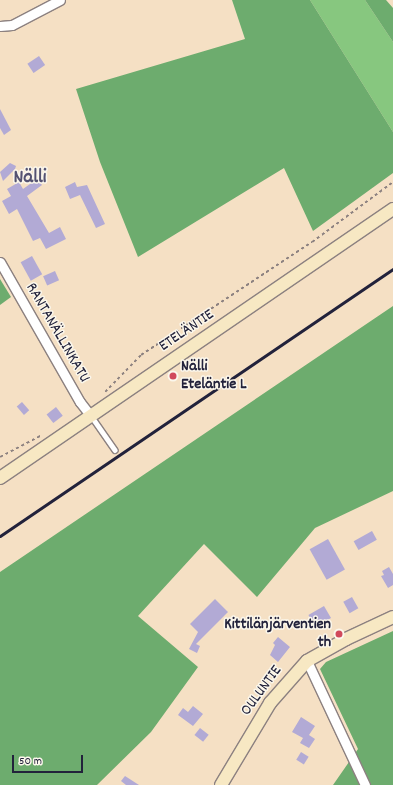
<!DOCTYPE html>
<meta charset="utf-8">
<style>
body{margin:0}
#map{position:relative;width:393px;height:785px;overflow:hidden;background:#f5e0c4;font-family:Dekko,sans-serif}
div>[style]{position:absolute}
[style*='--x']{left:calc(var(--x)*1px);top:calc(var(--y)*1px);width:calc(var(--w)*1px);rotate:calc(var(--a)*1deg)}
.green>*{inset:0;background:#87c77f}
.forest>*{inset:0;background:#6dac6e}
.building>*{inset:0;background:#b2aad5;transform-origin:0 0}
.path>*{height:1.5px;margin-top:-0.75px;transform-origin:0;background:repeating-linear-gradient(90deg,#8c8180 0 3px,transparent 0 6px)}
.roads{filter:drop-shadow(1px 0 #8c8180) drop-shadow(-1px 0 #8c8180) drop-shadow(0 1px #8c8180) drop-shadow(0 -1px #8c8180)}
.lane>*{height:4.5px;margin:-2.25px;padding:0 2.25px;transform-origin:2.25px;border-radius:2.25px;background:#fff}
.street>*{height:9px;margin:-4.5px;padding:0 4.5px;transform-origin:4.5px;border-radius:4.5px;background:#fff}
.secondary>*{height:12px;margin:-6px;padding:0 6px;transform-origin:6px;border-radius:6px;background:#f7e8c3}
.rail>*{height:3px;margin:-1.5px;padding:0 1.5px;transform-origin:1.5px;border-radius:1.5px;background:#22223b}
.dots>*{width:11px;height:11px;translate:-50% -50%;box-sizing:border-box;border:2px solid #fbf7ec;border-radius:50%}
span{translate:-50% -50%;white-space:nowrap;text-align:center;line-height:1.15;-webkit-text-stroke:3px #fbf7ec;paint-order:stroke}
.street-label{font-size:16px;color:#22223b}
.poi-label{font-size:16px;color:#22223b;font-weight:700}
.left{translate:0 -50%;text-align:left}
.right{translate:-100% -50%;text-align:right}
.district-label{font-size:20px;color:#545271;font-weight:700}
.scale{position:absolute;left:12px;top:755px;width:71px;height:18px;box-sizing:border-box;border:2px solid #22223b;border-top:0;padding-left:5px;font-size:12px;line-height:14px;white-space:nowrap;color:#22223b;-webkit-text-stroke:3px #fbf7ec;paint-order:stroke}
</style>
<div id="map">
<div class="green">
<i style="clip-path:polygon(310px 0,365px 0,393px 42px,393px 132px)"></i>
</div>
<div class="forest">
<i style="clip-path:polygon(232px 0,310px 0,393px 132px,393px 173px,313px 231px,284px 168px,138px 257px,100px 162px,76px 89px,245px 39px)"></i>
<i style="clip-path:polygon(365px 0,386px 0,393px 8px,393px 42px)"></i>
<i style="clip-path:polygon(0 279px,11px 297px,0 305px)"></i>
<i style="clip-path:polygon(393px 306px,393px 491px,315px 528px,257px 597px,204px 544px,138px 616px,198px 667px,151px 732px,97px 785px,0 785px,0 572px)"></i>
<i style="clip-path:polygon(393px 631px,393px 785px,333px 785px,358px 749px,320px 669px,326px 662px)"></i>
</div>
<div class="building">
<i style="left:39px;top:56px;width:11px;height:14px;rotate:56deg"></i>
<i style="clip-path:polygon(0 109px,11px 130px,4px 135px,0 128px)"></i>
<i style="clip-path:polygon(10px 163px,16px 166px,15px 169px,3px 181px,0 172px)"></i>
<i style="clip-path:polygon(37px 179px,42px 185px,27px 196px,49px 233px,60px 227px,66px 239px,46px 249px,40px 238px,33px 241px,17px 209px,9px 214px,2px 201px,11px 196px,7px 189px,19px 182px,23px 189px)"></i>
<i style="clip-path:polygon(75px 182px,77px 187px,87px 185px,105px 224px,96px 228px,80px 195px,70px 199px,65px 187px)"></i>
<i style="left:32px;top:256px;width:21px;height:13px;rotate:61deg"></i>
<i style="left:55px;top:271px;width:10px;height:13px;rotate:66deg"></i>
<i style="left:22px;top:402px;width:11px;height:7px;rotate:49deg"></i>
<i style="left:56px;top:407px;width:11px;height:12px;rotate:52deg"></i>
<i style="left:372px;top:531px;width:10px;height:21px;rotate:61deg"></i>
<i style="left:328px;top:539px;width:35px;height:21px;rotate:61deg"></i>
<i style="clip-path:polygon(389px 567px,393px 574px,393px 585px,388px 588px,381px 576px,384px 575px,382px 571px)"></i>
<i style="left:352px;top:597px;width:13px;height:10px;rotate:61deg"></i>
<i style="clip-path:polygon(215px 599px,228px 612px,196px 644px,200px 646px,197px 653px,189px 649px,198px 632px,190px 624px)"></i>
<i style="left:324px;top:606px;width:14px;height:18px;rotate:60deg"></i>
<i style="clip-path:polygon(278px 637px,290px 647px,278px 662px,270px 655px,275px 645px,273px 643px)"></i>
<i style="clip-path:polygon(193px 706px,203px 714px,193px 726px,178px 715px,183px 708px,188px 712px)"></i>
<i style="clip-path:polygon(301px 717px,315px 726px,309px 735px,315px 739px,309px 748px,300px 743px,303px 738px,292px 732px)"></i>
<i style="left:200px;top:728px;width:11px;height:9px;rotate:38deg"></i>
<i style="left:301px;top:752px;width:9px;height:9px;rotate:32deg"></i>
<i style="clip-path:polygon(125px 776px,139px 785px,126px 785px,121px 781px)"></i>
</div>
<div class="path">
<i style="--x:105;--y:392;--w:52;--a:-45.8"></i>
<i style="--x:141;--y:355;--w:205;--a:-33.5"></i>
<i style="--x:312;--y:242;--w:101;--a:-36.5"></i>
<i style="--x:0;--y:457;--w:47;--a:-27.6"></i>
</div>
<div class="roads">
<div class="lane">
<i style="--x:92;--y:417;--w:40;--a:55.1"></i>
</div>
<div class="street">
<i style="--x:0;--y:26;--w:12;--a:-5"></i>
<i style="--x:12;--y:25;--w:54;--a:-27.5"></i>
<i style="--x:0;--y:262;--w:161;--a:60.3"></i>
<i style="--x:80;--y:402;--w:18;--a:52"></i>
<i style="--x:307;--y:661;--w:137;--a:64.9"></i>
</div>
<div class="secondary">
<i style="--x:0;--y:478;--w:476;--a:-34.4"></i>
<i style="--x:221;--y:785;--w:96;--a:-59.1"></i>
<i style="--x:270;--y:703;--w:56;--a:-48.6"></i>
<i style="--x:307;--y:661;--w:45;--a:-29.4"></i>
<i style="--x:346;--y:639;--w:52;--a:-25.1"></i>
</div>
</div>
<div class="rail">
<i style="--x:0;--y:536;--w:475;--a:-34.2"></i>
</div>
<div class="dots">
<i style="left:173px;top:376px;background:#d1495b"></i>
<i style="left:339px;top:634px;background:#d1495b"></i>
</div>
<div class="street-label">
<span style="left:187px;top:331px;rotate:-34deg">ETELÄNTIE</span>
<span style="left:57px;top:333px;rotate:60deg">RANTANÄLLINKATU</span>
<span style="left:262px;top:691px;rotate:-54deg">OULUNTIE</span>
</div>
<div class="poi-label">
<span class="left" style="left:181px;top:376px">Nälli<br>Eteläntie L</span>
<span class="right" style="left:331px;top:634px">Kittilänjärventien<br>th</span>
</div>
<div class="district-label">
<span style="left:30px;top:178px">Nälli</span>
</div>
<div class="scale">50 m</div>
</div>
